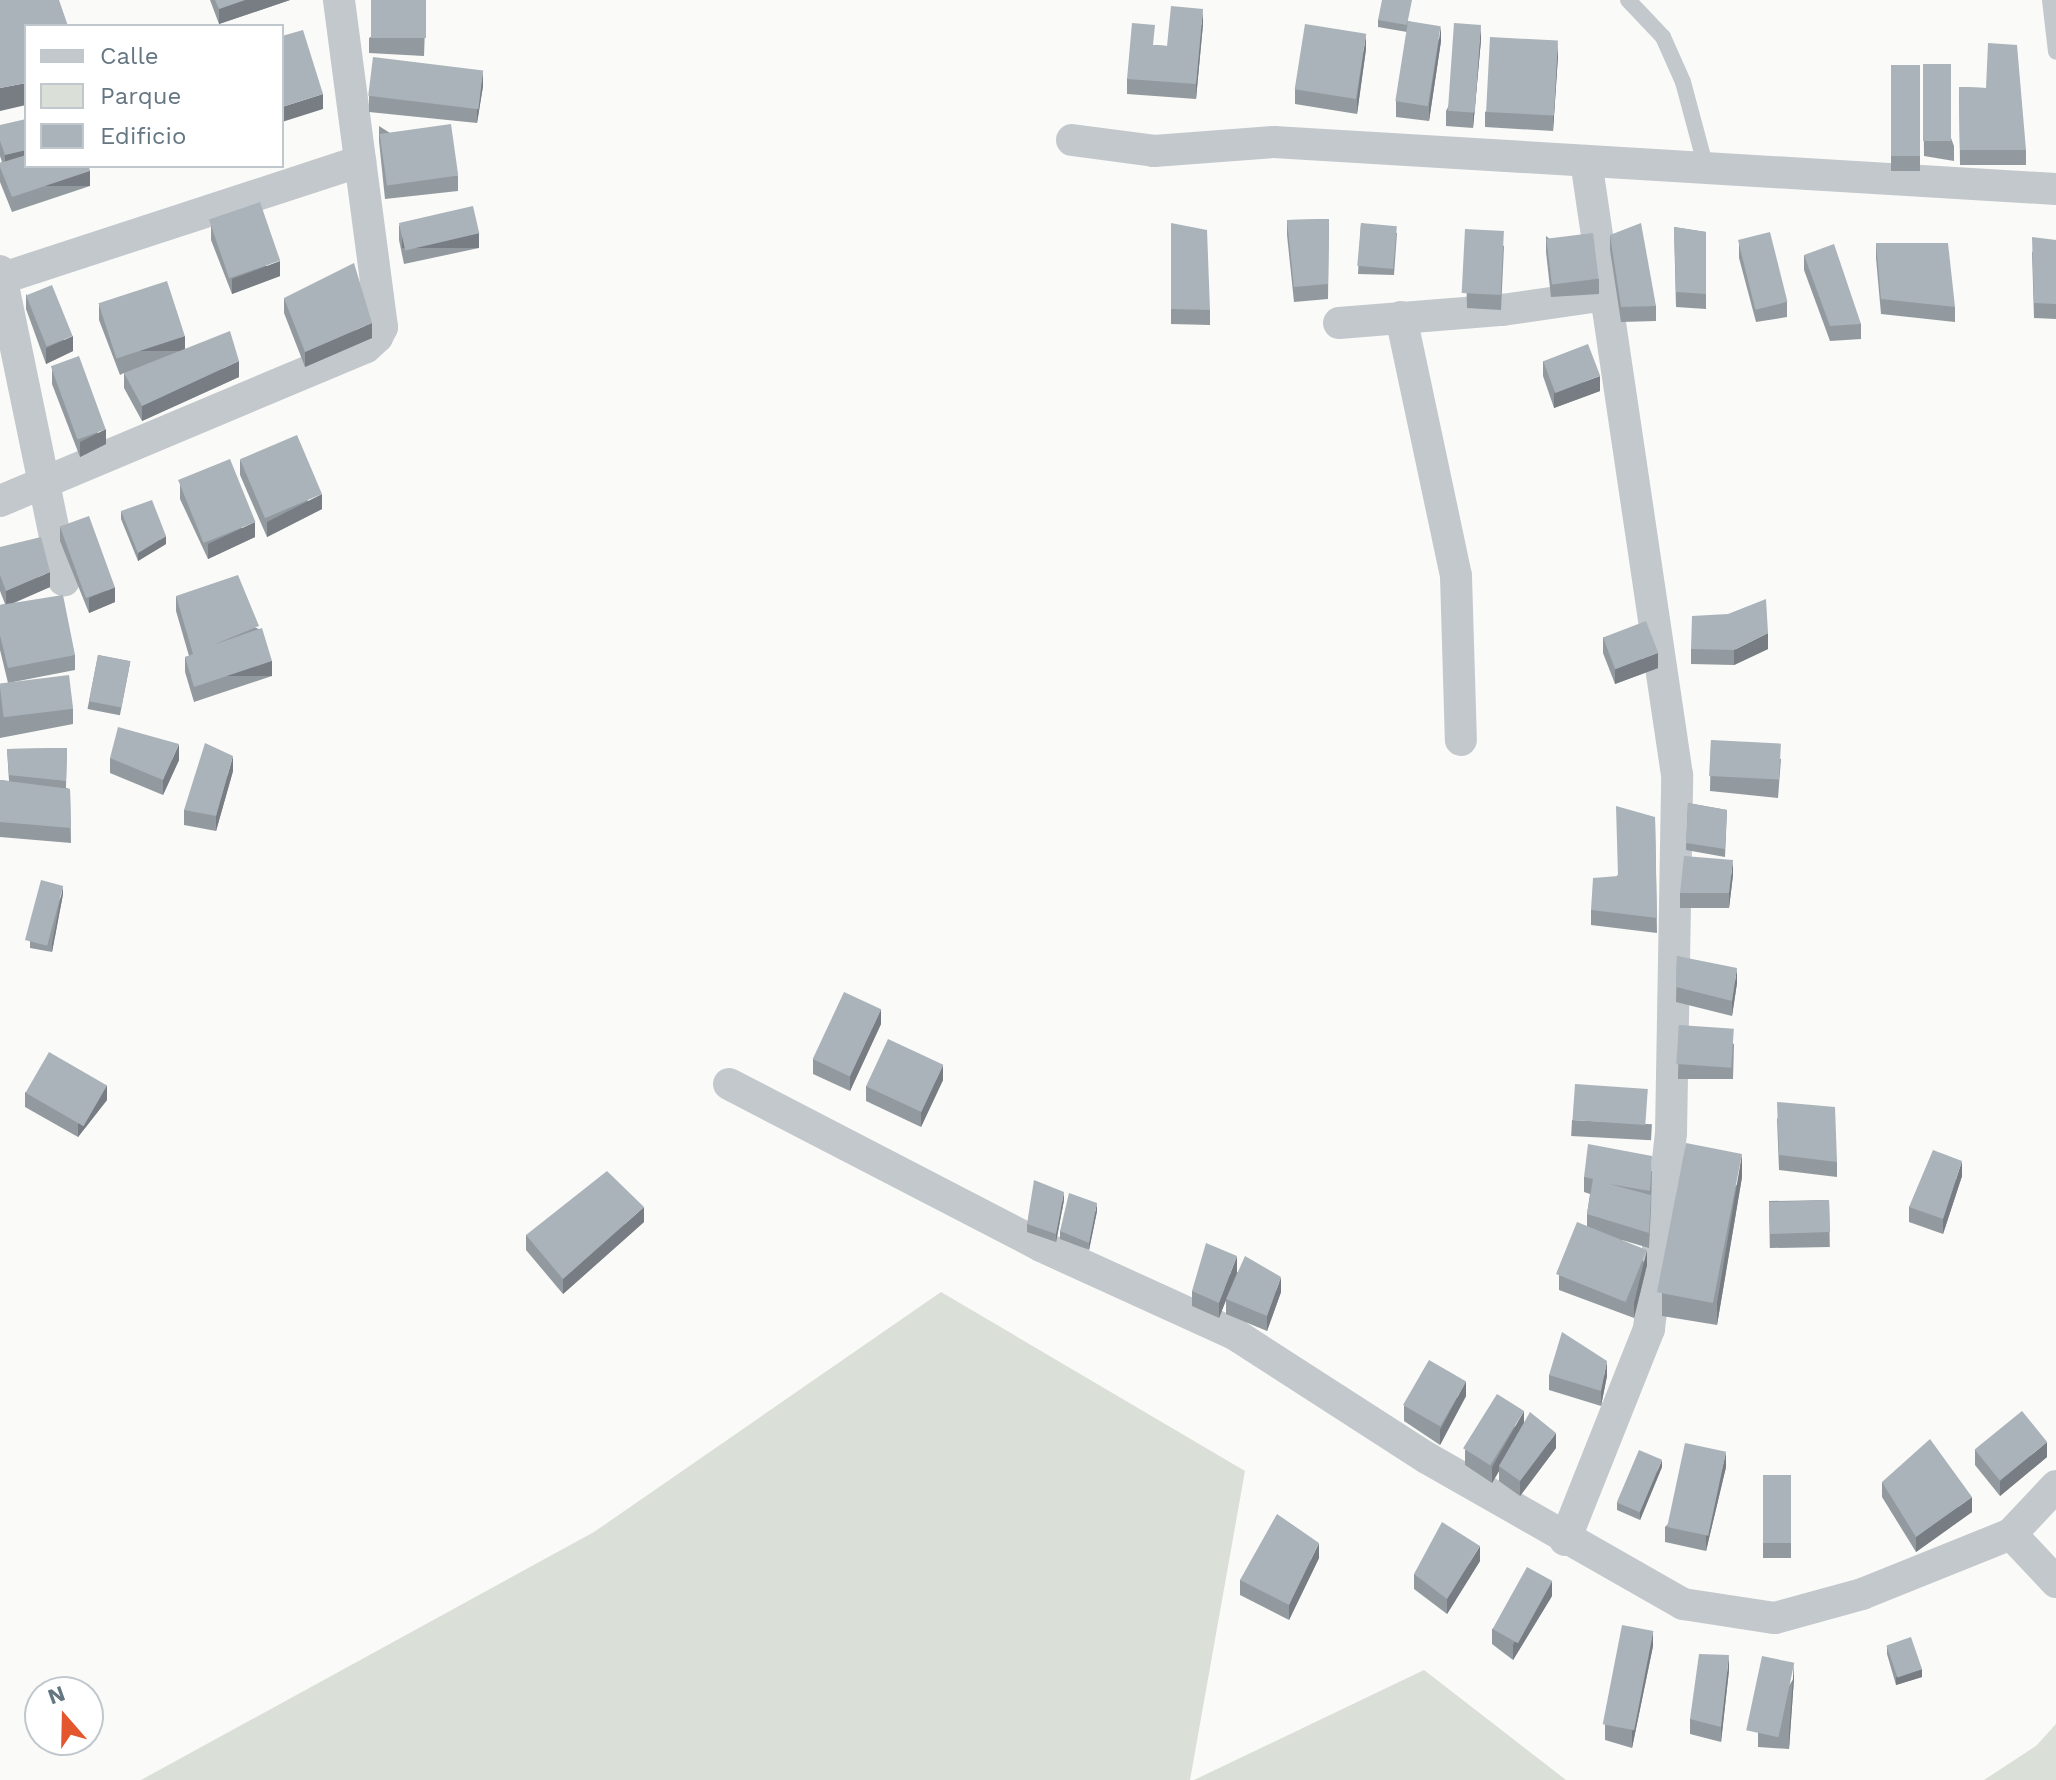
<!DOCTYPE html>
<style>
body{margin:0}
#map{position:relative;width:2056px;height:1780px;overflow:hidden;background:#fafaf8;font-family:"Work Sans",sans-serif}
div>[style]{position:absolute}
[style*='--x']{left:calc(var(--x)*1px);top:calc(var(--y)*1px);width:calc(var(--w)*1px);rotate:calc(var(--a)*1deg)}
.green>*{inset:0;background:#dadfd7}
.service>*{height:16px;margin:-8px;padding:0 8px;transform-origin:8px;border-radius:8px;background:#c3c8cc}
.minor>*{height:32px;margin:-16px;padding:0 16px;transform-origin:16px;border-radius:16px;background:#c3c8cc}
.wall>*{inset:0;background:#929a9f;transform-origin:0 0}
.shaded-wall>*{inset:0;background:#777d82;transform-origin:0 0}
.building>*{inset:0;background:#aab3b9;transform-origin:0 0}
span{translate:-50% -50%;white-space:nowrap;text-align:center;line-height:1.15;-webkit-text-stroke:8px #fff;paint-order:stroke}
.legend{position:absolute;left:24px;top:24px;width:260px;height:144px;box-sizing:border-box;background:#fff;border:2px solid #c1c8cd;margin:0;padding:10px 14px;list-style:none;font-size:24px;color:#657683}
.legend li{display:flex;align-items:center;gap:16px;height:40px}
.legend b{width:40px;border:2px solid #c1c8cd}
.north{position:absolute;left:24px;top:1676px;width:80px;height:80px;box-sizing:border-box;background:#fff;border:2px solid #c1c8cd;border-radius:50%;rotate:340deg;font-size:22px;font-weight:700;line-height:32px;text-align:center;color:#657683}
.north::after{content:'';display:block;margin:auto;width:28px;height:36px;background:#e4572e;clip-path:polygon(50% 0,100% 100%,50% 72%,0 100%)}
</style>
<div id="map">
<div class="green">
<i style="clip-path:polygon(941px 1292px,1245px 1471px,1190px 1780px,141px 1780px,594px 1532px)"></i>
<i style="clip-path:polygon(1424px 1670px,1566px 1780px,1194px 1780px)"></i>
<i style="clip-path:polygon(2056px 1724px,2056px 1780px,1984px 1780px,2036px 1746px)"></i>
</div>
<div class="service">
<i style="--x:1628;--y:0;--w:51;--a:46.6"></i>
<i style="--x:1663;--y:37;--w:49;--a:66"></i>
<i style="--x:1683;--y:82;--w:89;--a:75"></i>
<i style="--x:2050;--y:0;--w:52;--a:83.4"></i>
</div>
<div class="minor">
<i style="--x:1072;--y:140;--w:83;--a:7.6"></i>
<i style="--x:1154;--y:151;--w:120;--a:-4.3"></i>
<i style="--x:1274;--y:142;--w:783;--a:3.44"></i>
<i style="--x:0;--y:271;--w:316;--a:78.3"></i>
<i style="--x:0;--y:279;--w:379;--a:-18.1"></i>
<i style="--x:1401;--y:317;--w:265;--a:78"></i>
<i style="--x:1456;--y:576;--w:164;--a:88.3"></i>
<i style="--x:1339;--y:323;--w:164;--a:-4.6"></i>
<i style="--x:1502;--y:310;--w:105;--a:-8.2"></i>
<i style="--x:0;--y:501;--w:397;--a:-22.8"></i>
<i style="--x:366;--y:347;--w:15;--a:-42"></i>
<i style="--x:377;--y:337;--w:11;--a:-63"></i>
<i style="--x:382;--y:327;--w:330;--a:-97.5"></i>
<i style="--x:729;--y:1084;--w:352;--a:27.4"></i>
<i style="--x:1041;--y:1246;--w:214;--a:24.5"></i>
<i style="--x:1236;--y:1335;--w:227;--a:32.8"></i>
<i style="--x:1427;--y:1458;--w:295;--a:29.7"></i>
<i style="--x:1683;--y:1604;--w:93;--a:8.7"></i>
<i style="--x:1775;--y:1618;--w:90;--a:-15.4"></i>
<i style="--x:1862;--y:1594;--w:161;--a:-21.9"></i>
<i style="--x:2011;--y:1534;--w:66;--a:-46.8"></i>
<i style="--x:2011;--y:1534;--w:66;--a:46.8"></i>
<i style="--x:1565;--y:1540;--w:227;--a:-68.3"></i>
<i style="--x:1649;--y:1329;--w:197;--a:-83.6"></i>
<i style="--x:1671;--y:1133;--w:358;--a:-89"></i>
<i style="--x:1677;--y:775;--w:621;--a:-98.43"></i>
</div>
<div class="wall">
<i style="clip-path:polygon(210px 0,290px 0,219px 24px)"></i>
<i style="clip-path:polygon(426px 0,424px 56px,369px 53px,369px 38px)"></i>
<i style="clip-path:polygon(1378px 20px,1409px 21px,1441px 41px,1429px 121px,1396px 117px,1396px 101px,1407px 32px,1378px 27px)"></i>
<i style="clip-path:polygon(1203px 24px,1196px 99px,1127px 94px,1127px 79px,1155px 45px,1167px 46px)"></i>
<i style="clip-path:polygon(1481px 40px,1473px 128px,1446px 126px,1446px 111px)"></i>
<i style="clip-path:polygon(1366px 49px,1357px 114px,1295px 104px,1295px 89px)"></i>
<i style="clip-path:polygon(1558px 56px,1553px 131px,1485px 127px,1485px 112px)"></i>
<i style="clip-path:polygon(1923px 64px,1954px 146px,1954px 161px,1924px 156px)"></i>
<i style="left:1920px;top:65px;width:106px;height:29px;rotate:90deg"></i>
<i style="clip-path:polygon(483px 86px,477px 123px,369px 112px,369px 96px)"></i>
<i style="clip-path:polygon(1959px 87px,1986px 88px,2026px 150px,2026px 165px,1960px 165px)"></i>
<i style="clip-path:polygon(0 125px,90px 186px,12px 212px,0 182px,0 163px,2px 162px,0 156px)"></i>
<i style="clip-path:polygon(379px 126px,458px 176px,458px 191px,385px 199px,379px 141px)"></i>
<i style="clip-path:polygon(1329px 219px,1328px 299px,1294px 302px,1287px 235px,1287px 220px)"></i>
<i style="clip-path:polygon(1171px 223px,1210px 310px,1210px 325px,1171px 324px)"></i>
<i style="clip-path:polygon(1361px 223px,1397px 233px,1394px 275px,1358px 274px)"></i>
<i style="clip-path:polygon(211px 225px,280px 276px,232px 294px,211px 240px)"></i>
<i style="clip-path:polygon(399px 225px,479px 248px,404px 264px,399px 240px)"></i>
<i style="clip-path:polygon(1674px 227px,1706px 232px,1706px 309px,1676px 307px)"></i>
<i style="clip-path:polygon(1465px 229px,1504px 246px,1501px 310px,1467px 308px)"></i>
<i style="clip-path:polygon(1610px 235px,1656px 306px,1656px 321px,1621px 322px,1610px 250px)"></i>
<i style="clip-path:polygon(1546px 236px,1599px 279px,1599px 294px,1551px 297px,1546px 252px)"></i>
<i style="clip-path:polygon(2056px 240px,2056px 319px,2034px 318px,2032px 252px)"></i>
<i style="clip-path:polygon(1739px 243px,1787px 302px,1787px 317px,1756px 322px,1739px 258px)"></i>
<i style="clip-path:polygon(1876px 243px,1955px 307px,1955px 322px,1881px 314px,1876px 258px)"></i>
<i style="clip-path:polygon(1804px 255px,1861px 324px,1861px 339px,1830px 341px,1804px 270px)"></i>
<i style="clip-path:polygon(26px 294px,73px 351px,46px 364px,26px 309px)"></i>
<i style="clip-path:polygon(284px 298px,372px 338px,305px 367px,284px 313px)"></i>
<i style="clip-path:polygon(99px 305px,185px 349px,239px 377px,142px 421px,124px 388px,124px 373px,120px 375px,99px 320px)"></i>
<i style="clip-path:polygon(1543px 361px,1600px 391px,1554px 408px,1543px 376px)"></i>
<i style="clip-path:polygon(52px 369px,106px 444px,80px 457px,52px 384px)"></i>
<i style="clip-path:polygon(240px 460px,322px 509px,267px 537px,240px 475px)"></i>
<i style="clip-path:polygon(180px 484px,255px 537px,208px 559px,180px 499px)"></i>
<i style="clip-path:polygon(121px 511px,166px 544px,138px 561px,121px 519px)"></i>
<i style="clip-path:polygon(60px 526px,115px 602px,89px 613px,60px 541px)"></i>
<i style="clip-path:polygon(0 547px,50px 587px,14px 603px,75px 655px,75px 670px,8px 683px,0 650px,0 605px,5px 604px,0 591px)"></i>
<i style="clip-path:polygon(176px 596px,259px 629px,272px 676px,194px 702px,185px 672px,185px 657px,189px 656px,176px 611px)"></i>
<i style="clip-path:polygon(1603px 637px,1658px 668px,1615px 684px,1603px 653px)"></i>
<i style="clip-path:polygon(1691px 649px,1768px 649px,1734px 665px,1691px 664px)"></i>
<i style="left:98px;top:655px;width:33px;height:55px;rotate:11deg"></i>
<i style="clip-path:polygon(0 687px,73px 709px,73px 724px,0 738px)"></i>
<i style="clip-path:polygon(1711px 740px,1781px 759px,1778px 798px,1710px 791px)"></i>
<i style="clip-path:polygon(67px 748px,66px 788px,70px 789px,71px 843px,0 837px,0 780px,9px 781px,7px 749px)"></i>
<i style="clip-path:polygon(110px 758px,179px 760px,163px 795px,110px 773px)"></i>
<i style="clip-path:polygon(233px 771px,216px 831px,184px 825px,184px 810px)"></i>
<i style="clip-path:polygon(1688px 803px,1727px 810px,1725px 857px,1686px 850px)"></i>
<i style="clip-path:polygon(1655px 817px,1657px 933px,1591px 925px,1591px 910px,1617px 876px)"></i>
<i style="clip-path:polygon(1733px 875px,1729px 908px,1680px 908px,1680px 893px)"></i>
<i style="clip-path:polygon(63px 894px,52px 952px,30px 948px,30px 941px)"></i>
<i style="clip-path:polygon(1677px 956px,1737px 983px,1732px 1016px,1676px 1002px)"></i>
<i style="clip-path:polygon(881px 1024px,850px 1091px,813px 1074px,813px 1059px)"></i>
<i style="clip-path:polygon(1679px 1025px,1734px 1044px,1733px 1079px,1678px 1079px)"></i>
<i style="clip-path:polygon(943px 1080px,921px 1127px,866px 1101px,866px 1086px)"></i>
<i style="clip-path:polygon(25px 1092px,107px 1100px,78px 1137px,25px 1107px)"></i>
<i style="clip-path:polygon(1777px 1118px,1837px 1162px,1837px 1177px,1779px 1170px)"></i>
<i style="left:1572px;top:1120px;width:80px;height:16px;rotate:3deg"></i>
<i style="clip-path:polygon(1652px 1171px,1651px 1210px,1649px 1248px,1622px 1240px,1647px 1265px,1634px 1318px,1559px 1290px,1559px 1275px,1587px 1226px,1587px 1214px,1590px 1194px,1584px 1192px,1584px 1177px)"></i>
<i style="clip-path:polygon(1962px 1176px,1943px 1234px,1909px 1222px,1909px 1207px)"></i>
<i style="clip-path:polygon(1742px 1177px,1717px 1325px,1662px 1316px,1662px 1293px)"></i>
<i style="clip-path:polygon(1064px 1200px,1056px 1242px,1027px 1232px,1027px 1224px)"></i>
<i style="left:1829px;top:1200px;width:47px;height:60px;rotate:89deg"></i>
<i style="clip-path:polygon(1097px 1211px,1089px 1250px,1060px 1239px,1060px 1231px)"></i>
<i style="clip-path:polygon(644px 1222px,563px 1294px,526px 1250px,526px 1235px)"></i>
<i style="clip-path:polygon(1237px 1272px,1281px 1292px,1267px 1331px,1226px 1314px,1226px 1300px,1219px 1318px,1192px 1306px,1192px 1291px)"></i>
<i style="clip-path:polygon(1549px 1375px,1607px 1376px,1601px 1406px,1549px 1390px)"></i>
<i style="clip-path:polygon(1466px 1396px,1440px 1445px,1404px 1421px,1404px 1406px)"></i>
<i style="clip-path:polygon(1524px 1422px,1556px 1448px,1520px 1496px,1499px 1481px,1499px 1471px,1492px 1483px,1465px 1465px,1465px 1450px)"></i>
<i style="clip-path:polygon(1975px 1450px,2047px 1457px,2000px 1496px,1975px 1465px)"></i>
<i style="clip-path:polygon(1662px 1467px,1640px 1520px,1617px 1510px,1617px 1503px)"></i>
<i style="clip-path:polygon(1726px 1467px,1706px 1551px,1665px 1542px,1665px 1527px)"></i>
<i style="left:1763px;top:1475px;width:28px;height:83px"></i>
<i style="clip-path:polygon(1882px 1482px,1972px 1512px,1916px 1552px,1882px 1497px)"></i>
<i style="clip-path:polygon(1319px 1558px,1289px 1620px,1240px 1595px,1240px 1580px)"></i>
<i style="clip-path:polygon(1480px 1561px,1447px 1614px,1414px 1589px,1414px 1574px)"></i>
<i style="clip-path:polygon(1552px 1596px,1513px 1660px,1492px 1644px,1492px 1629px)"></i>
<i style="clip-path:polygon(1653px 1646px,1632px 1748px,1605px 1740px,1605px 1725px)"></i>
<i style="clip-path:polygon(1887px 1646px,1922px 1677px,1896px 1685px,1887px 1654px)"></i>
<i style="clip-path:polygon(1729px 1670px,1721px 1742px,1690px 1734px,1690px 1719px)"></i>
<i style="clip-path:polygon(1794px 1678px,1789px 1749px,1758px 1747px,1758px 1732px)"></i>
</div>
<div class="shaded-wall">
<i style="clip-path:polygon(245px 0,290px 0,219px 24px,219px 9px)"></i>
<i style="clip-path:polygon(1203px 9px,1203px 24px,1196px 99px,1196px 84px)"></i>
<i style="clip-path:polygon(1481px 25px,1481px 40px,1473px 128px,1473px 113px)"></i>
<i style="clip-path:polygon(1441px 26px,1441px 41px,1429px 121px,1429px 106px)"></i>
<i style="clip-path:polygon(1366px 34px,1366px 49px,1357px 114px,1357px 99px)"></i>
<i style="clip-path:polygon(1558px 41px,1558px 56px,1553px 131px,1553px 116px)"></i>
<i style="clip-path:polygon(483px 71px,483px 86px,477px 123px,477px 108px)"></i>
<i style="clip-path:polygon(26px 83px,26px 105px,0 111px,0 88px)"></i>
<i style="clip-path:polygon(323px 94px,323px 109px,282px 122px,282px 107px)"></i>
<i style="clip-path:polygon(26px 150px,26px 165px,5px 170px,5px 155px)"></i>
<i style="left:90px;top:171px;width:15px;height:82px;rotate:90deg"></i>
<i style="left:479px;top:233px;width:15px;height:77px;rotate:90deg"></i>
<i style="clip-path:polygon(280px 261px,280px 276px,232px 294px,232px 279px)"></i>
<i style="clip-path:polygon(372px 323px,372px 338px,305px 367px,305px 352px)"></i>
<i style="clip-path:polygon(73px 336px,73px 351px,46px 364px,46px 348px)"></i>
<i style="left:185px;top:336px;width:15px;height:69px;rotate:90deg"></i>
<i style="clip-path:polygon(239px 361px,239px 377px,142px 421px,142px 406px)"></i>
<i style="clip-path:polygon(1600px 376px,1600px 391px,1554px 408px,1554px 393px)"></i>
<i style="clip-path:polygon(106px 429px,106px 444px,80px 457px,80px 442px)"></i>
<i style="clip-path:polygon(322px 494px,322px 509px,267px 537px,267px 522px)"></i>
<i style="clip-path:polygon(255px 522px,255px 537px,208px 559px,208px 544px)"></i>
<i style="clip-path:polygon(166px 536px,166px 544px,138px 561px,138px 553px)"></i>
<i style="clip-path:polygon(50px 572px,50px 587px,6px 606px,6px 591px)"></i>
<i style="clip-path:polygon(115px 587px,115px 602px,89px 613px,89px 598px)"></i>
<i style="clip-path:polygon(1768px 633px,1768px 649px,1734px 665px,1734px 650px)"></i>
<i style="clip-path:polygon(1658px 653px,1658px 668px,1615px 684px,1615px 669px)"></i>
<i style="left:272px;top:661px;width:15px;height:82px;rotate:90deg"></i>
<i style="clip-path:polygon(179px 744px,179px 760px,163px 795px,163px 780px)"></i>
<i style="clip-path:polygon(233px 756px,233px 771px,216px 831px,216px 816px)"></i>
<i style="clip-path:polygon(1733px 860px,1733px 875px,1729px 908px,1729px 893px)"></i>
<i style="clip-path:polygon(63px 886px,63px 894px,52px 952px,52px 944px)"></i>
<i style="clip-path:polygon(1737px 968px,1737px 983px,1732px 1016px,1732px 1001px)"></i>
<i style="clip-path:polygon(881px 1009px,881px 1024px,850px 1091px,850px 1076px)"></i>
<i style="clip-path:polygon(943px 1065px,943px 1080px,921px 1127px,921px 1112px)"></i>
<i style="clip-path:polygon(107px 1085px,107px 1100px,78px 1137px,78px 1122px)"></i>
<i style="clip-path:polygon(1742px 1154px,1742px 1177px,1717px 1325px,1717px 1303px)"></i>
<i style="clip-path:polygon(1962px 1161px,1962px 1176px,1943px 1234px,1943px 1219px)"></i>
<i style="clip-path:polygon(1064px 1192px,1064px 1200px,1056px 1242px,1056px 1234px)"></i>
<i style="clip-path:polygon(1097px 1203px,1097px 1211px,1089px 1250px,1089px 1243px)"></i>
<i style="clip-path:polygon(644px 1207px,644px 1222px,563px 1294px,563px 1279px)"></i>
<i style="clip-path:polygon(1647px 1250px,1647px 1265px,1634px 1318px,1634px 1303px)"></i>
<i style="clip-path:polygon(1237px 1256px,1237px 1272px,1219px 1318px,1219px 1303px)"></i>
<i style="clip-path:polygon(1281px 1277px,1281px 1292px,1267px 1331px,1267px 1316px)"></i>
<i style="clip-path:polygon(1607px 1361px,1607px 1376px,1601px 1406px,1601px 1391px)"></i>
<i style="clip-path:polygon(1466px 1381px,1466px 1396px,1440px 1445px,1440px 1430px)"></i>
<i style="clip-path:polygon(1524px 1411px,1524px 1426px,1499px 1466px,1499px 1471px,1492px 1483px,1492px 1467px)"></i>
<i style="clip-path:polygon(1556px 1433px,1556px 1448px,1520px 1496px,1520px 1481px)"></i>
<i style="clip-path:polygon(2047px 1442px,2047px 1457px,2000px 1496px,2000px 1481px)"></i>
<i style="clip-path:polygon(1726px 1452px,1726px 1467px,1706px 1551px,1706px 1536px)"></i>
<i style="clip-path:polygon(1662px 1460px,1662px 1467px,1640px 1520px,1640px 1512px)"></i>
<i style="clip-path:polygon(1972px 1497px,1972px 1512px,1916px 1552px,1916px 1537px)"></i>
<i style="clip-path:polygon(1319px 1543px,1319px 1558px,1289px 1620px,1289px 1605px)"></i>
<i style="clip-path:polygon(1480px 1546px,1480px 1561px,1447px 1614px,1447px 1599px)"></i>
<i style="clip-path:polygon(1552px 1581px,1552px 1596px,1513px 1660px,1513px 1645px)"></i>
<i style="clip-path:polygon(1653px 1631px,1653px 1646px,1632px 1748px,1632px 1732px)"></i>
<i style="clip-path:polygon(1729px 1655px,1729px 1670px,1721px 1742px,1721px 1727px)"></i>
<i style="clip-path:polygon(1794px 1663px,1794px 1678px,1789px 1749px,1789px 1734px)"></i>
<i style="clip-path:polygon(1922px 1669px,1922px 1677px,1896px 1685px,1896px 1677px)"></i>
</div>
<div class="building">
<i style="clip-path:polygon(0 0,59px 0,68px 26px,26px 26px,26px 83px,0 88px)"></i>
<i style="clip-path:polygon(215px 0,245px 0,219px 9px)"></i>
<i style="left:371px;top:0;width:55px;height:38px"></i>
<i style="clip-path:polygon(1382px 0,1412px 0,1407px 25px,1378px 20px)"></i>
<i style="clip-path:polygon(1171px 6px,1203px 9px,1196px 84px,1127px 79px,1132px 23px,1155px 25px,1153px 45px,1167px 46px)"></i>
<i style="left:1408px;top:21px;width:33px;height:81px;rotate:9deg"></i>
<i style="left:1454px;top:23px;width:27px;height:88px;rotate:4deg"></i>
<i style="left:1305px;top:24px;width:62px;height:66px;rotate:9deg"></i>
<i style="clip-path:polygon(303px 30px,323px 94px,282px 107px,282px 36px)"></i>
<i style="left:1490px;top:37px;width:68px;height:75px;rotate:3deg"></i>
<i style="clip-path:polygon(1988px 43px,2017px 45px,2026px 150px,1960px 150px,1959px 87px,1986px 88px)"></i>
<i style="left:373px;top:57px;width:111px;height:39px;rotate:7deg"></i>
<i style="left:1923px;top:64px;width:28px;height:77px"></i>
<i style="left:1920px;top:65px;width:91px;height:29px;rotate:90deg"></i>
<i style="clip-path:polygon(26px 119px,26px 150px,5px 155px,0 141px,0 125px)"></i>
<i style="left:451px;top:124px;width:52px;height:72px;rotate:82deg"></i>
<i style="clip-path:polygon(26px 155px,26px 166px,89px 166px,90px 171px,12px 197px,0 167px,0 163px)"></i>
<i style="left:260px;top:202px;width:62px;height:54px;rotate:71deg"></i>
<i style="left:473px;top:206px;width:28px;height:76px;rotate:77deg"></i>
<i style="clip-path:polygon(1329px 219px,1328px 284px,1294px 287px,1287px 220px)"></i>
<i style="clip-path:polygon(1171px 223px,1207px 230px,1210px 310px,1171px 309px)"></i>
<i style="left:1361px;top:223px;width:36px;height:43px;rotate:5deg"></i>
<i style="clip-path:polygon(1641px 223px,1656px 306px,1621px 307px,1610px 235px)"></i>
<i style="clip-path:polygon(1674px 227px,1706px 232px,1706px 294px,1676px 292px)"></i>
<i style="left:1465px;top:229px;width:39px;height:64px;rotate:3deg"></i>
<i style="left:1770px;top:232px;width:72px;height:33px;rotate:76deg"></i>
<i style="left:1593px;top:233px;width:46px;height:47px;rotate:83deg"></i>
<i style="clip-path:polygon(2032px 237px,2056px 240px,2056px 304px,2034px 303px)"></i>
<i style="clip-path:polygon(1876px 243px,1948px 243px,1955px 307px,1881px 299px)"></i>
<i style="clip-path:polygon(1834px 244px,1861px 324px,1830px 326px,1804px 255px)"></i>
<i style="clip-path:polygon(354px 263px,372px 323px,305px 352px,284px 298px)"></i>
<i style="left:167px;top:281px;width:58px;height:72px;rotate:72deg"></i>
<i style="left:52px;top:285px;width:55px;height:28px;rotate:68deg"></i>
<i style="clip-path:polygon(230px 331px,239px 361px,142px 406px,124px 373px)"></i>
<i style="left:1588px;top:344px;width:34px;height:48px;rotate:69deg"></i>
<i style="left:79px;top:356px;width:78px;height:30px;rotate:70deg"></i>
<i style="left:297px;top:435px;width:64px;height:62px;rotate:67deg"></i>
<i style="left:230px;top:459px;width:68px;height:56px;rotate:68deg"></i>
<i style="clip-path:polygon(152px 500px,166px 536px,138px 553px,121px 511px)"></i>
<i style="left:89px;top:516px;width:76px;height:31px;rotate:70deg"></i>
<i style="clip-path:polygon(41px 537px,50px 572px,6px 591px,0 575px,0 547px)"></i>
<i style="clip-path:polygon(238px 575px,259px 626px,213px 645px,262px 628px,272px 661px,194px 687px,185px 657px,193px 654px,176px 596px)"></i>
<i style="clip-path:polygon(63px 595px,75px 655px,8px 668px,0 635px,0 605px)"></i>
<i style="clip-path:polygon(1766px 599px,1768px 633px,1734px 650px,1691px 649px,1692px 616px,1728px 614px)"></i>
<i style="left:1646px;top:621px;width:34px;height:46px;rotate:69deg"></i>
<i style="left:98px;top:655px;width:33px;height:47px;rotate:11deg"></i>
<i style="left:69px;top:675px;width:34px;height:70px;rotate:83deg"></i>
<i style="clip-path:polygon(118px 727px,179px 744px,163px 780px,110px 758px)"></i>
<i style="left:1711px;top:740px;width:70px;height:36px;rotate:3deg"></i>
<i style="clip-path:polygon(205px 743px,233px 756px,216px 816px,184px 810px)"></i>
<i style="clip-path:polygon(67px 748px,66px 781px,9px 775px,7px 749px)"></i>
<i style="clip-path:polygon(0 780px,70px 789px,71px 828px,0 822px)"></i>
<i style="clip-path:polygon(1688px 803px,1727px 810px,1725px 849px,1686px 843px)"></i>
<i style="clip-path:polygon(1616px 806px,1655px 817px,1657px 918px,1591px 910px,1593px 878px,1618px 876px)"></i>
<i style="clip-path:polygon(1684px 856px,1733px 860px,1729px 893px,1680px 893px)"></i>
<i style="left:41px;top:880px;width:23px;height:62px;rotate:15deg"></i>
<i style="clip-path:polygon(1677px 956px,1737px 968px,1732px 1001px,1676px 987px)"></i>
<i style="left:844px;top:992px;width:41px;height:74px;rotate:25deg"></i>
<i style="left:1679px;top:1025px;width:55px;height:39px;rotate:4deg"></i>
<i style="left:888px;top:1039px;width:61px;height:52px;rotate:25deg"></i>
<i style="left:49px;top:1052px;width:67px;height:47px;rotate:30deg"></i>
<i style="left:1575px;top:1084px;width:73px;height:36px;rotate:4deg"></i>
<i style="clip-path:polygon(1777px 1102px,1835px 1107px,1837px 1162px,1779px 1155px)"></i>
<i style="left:1686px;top:1143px;width:57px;height:152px;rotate:11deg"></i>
<i style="clip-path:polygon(1588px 1144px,1652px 1156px,1650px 1191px,1609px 1184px,1651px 1195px,1649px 1233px,1587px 1214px,1593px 1179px,1584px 1177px)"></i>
<i style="clip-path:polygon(1933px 1150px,1962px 1161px,1943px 1219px,1909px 1207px)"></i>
<i style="clip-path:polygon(607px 1171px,644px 1207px,563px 1279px,526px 1235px)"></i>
<i style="clip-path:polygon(1034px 1180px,1064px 1192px,1056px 1234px,1027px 1224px)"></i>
<i style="clip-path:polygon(1069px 1193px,1097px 1203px,1089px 1243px,1060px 1231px)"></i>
<i style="left:1829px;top:1200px;width:32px;height:60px;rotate:88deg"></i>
<i style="left:1577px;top:1222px;width:75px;height:56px;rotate:22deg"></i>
<i style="clip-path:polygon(1206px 1243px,1237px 1256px,1219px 1303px,1192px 1291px)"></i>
<i style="clip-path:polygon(1245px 1256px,1281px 1277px,1267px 1316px,1226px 1299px)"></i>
<i style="clip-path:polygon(1562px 1332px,1607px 1361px,1601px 1391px,1549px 1375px)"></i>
<i style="left:1429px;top:1360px;width:43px;height:52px;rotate:30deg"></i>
<i style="left:1497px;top:1394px;width:32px;height:64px;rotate:32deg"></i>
<i style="left:2022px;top:1411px;width:40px;height:61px;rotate:51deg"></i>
<i style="clip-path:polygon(1530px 1412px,1556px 1433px,1520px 1481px,1499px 1466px)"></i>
<i style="clip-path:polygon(1930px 1439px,1972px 1497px,1916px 1537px,1882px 1482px)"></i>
<i style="left:1685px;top:1443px;width:42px;height:86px;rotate:12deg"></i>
<i style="left:1639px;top:1450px;width:25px;height:57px;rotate:23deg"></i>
<i style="left:1763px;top:1475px;width:28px;height:68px"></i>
<i style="clip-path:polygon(1277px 1514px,1319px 1543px,1289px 1605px,1240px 1580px)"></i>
<i style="clip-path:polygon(1442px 1522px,1480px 1546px,1447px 1599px,1414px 1574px)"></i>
<i style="left:1527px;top:1567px;width:29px;height:71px;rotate:29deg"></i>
<i style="left:1622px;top:1625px;width:32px;height:101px;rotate:11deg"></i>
<i style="left:1911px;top:1637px;width:34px;height:26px;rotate:71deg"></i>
<i style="clip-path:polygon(1699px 1654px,1729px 1655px,1721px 1727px,1690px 1719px)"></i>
<i style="left:1762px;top:1656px;width:33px;height:76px;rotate:12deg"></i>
</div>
<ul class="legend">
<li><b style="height:10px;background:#c3c8cc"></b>Calle</li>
<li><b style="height:22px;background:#dadfd7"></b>Parque</li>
<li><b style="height:22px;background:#aab3b9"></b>Edificio</li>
</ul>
<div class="north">N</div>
</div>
